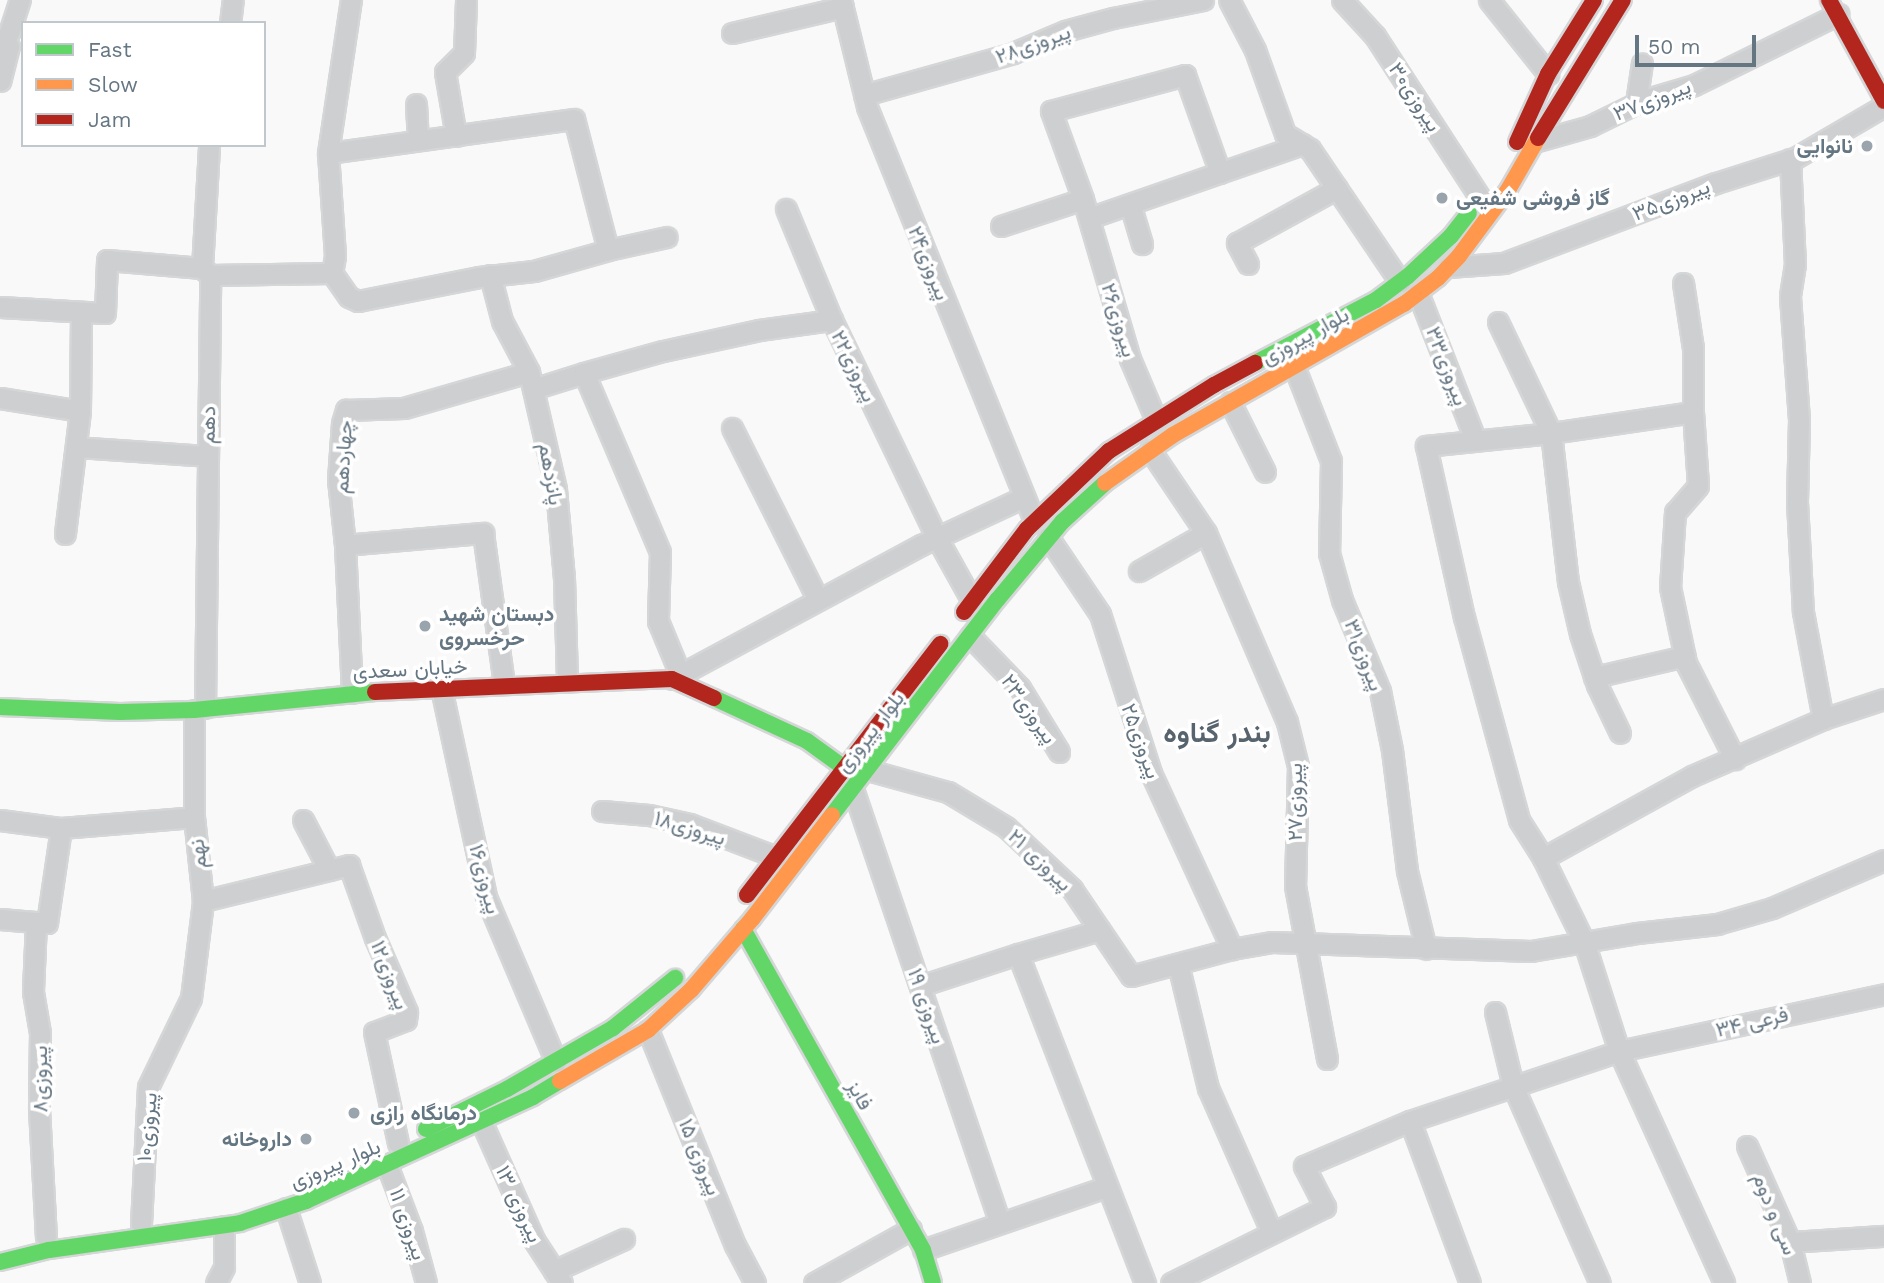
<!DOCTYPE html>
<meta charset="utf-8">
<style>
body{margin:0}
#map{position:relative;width:1884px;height:1283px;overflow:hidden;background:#f9f9f9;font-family:"Work Sans",Vazirmatn,sans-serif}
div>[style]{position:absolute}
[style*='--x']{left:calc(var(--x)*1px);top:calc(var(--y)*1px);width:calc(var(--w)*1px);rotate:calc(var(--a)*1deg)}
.roads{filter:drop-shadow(2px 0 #d5d6d7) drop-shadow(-2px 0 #d5d6d7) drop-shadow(0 2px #d5d6d7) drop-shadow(0 -2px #d5d6d7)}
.street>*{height:19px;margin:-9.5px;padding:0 9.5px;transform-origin:9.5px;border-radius:9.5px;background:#cecfd0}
.fast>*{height:16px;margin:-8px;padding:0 8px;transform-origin:8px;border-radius:8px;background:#63d668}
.slow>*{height:16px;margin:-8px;padding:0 8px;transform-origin:8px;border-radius:8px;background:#ff974d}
.jam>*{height:16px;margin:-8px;padding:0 8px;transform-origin:8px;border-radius:8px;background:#b3261e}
.dots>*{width:19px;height:19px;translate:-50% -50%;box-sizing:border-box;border:4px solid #fff;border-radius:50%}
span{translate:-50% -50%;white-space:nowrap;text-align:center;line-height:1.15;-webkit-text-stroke:7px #fff;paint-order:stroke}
.street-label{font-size:21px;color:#657683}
.poi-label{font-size:21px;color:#657683;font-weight:700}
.right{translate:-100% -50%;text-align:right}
.left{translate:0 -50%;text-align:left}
.district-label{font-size:28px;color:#57646e;font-weight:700}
.legend{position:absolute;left:21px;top:21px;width:245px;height:126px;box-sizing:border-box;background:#fff;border:2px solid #c1c8cd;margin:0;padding:9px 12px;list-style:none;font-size:21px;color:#657683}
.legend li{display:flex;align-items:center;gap:14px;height:35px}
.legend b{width:35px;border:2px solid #c1c8cd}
.scale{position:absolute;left:1635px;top:35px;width:121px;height:32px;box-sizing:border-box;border:4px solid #657683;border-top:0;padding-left:9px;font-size:21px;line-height:24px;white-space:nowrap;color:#657683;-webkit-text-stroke:5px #fff;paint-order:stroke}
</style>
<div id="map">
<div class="roads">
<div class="street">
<i style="--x:841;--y:0;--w:110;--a:76.3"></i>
<i style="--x:867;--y:107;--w:446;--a:68"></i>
<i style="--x:1229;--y:0;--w:56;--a:62.5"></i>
<i style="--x:1255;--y:50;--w:89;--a:70.3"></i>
<i style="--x:1285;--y:134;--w:29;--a:31"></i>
<i style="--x:1310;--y:149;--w:161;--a:55.9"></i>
<i style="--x:1342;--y:0;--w:49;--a:47.5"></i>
<i style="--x:1375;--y:36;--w:194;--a:57"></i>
<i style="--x:1489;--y:0;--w:95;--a:51.4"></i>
<i style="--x:230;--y:23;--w:23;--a:-83"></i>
<i style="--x:732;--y:33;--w:114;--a:-13.2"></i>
<i style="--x:0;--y:44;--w:9;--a:13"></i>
<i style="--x:9;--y:46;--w:36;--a:104"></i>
<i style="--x:1;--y:44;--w:14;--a:-54"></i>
<i style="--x:9;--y:33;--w:35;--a:-72"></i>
<i style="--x:864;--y:95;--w:155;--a:-15.7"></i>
<i style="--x:1013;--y:53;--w:56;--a:-22.9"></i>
<i style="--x:1065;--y:31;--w:50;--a:-15.2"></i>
<i style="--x:1113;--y:18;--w:92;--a:-11.3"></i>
<i style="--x:1636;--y:103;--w:40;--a:-81.5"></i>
<i style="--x:416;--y:104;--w:36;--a:87"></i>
<i style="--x:456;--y:136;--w:65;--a:-99.8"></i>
<i style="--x:445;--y:72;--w:27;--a:-45"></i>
<i style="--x:464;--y:53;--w:53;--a:-87.8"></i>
<i style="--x:1537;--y:141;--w:55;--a:-15.8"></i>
<i style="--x:1590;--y:126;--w:59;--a:-26.1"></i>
<i style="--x:1643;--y:100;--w:53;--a:-16.4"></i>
<i style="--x:1694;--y:85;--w:161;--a:-26.2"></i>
<i style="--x:328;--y:153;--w:103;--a:86.1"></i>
<i style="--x:335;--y:256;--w:17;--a:100"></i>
<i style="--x:1790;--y:159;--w:105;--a:87.3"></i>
<i style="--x:1795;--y:264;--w:33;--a:99"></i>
<i style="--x:1790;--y:297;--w:123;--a:85.8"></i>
<i style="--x:1799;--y:420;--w:82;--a:91.4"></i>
<i style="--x:1797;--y:502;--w:110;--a:86.9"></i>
<i style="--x:1803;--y:612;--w:109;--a:79.4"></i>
<i style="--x:1130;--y:204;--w:42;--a:73.3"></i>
<i style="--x:786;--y:209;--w:120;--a:67.5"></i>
<i style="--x:1089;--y:218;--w:226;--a:-19.1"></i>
<i style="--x:1001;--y:226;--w:86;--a:-18.2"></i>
<i style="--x:608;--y:250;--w:60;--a:-12.4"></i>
<i style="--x:1248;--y:264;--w:24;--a:-118"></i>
<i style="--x:1237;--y:243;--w:114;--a:-28.8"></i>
<i style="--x:1448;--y:267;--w:56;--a:-4.1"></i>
<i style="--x:1504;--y:263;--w:227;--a:-20.7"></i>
<i style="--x:1716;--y:183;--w:83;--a:-17.6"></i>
<i style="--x:1795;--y:158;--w:103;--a:-30.3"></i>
<i style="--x:210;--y:275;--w:122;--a:-0.9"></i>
<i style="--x:332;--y:273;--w:29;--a:55"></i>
<i style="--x:349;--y:297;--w:10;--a:24"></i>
<i style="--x:358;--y:301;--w:123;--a:-11.2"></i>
<i style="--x:479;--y:277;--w:55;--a:-6.2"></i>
<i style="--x:534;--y:271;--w:77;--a:-15.8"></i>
<i style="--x:608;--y:250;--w:135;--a:-104.5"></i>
<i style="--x:574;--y:119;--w:248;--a:172.1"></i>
<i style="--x:328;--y:153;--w:155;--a:-81.5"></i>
<i style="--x:490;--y:275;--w:48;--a:75.4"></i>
<i style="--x:502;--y:321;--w:58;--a:62.1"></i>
<i style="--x:529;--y:372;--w:120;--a:77"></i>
<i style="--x:556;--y:489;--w:89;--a:84.9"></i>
<i style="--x:564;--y:578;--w:104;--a:88.3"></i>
<i style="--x:1683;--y:283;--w:66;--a:81.3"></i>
<i style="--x:1693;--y:348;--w:64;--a:90"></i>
<i style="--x:1693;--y:412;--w:74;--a:86.1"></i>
<i style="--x:1698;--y:486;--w:35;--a:131"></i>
<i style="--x:1675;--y:512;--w:75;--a:93.8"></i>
<i style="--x:1670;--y:587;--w:78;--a:78.1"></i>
<i style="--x:1686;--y:663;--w:108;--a:63"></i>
<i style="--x:1418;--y:293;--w:157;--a:68.7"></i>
<i style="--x:0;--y:307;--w:105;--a:3.3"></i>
<i style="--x:105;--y:313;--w:53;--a:-87.8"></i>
<i style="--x:107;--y:260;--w:95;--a:4.8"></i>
<i style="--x:1498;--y:322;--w:123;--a:64.5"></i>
<i style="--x:1551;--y:433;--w:150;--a:83.5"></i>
<i style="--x:1568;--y:582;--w:53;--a:77"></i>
<i style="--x:1580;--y:634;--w:54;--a:71.6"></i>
<i style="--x:1597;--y:685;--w:53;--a:64.4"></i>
<i style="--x:1294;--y:366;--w:102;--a:68.7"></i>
<i style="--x:1331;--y:461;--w:92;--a:91.2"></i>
<i style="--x:1329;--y:553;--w:49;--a:74.5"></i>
<i style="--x:1342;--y:600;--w:99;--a:67.3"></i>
<i style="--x:1380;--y:691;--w:60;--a:78.5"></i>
<i style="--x:1392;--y:750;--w:122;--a:82.9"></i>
<i style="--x:1407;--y:871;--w:80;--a:76.3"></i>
<i style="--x:584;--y:373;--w:82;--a:-15.6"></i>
<i style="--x:663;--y:351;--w:98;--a:-12.3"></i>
<i style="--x:759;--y:330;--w:74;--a:-7.8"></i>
<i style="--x:832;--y:320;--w:242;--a:64.3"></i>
<i style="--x:937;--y:538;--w:72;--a:60.9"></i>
<i style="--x:533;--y:389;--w:53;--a:-17.4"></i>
<i style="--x:584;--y:373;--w:194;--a:67"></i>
<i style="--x:660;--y:552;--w:69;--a:91.7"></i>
<i style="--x:658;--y:621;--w:57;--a:67.5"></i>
<i style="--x:0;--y:398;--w:81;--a:9.2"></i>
<i style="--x:80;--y:411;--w:124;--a:97"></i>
<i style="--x:1230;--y:402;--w:78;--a:63.4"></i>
<i style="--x:80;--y:411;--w:99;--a:-89.4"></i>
<i style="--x:1693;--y:412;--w:144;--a:171.6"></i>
<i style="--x:1551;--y:433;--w:126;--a:174.1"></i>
<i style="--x:1426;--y:446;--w:175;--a:77.5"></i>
<i style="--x:1464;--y:617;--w:210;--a:74.8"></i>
<i style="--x:1519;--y:820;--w:45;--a:57.7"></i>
<i style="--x:1543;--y:858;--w:93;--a:64"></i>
<i style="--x:1584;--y:942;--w:114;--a:72.2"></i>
<i style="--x:1619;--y:1051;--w:255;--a:65.6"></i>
<i style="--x:1156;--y:420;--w:66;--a:-113.1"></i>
<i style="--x:1130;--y:359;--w:167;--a:-106.4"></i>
<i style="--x:1083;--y:199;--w:94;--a:-110"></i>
<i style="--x:1051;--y:111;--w:139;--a:-15"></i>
<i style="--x:1185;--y:75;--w:104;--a:70.3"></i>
<i style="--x:732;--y:428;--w:192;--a:63.4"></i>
<i style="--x:76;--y:447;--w:132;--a:3.9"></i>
<i style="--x:1150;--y:450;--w:100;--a:56"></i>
<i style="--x:1206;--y:533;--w:206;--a:66.8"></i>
<i style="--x:1287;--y:722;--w:45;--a:76"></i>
<i style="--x:1298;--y:766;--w:120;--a:91.4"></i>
<i style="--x:1295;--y:886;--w:176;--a:79.5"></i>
<i style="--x:1048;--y:537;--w:93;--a:56"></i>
<i style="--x:1100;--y:614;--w:167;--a:72.2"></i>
<i style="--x:1151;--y:773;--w:194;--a:65.3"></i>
<i style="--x:345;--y:545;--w:139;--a:-5"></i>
<i style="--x:483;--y:533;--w:152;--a:82.1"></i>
<i style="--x:1139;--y:571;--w:77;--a:-29.6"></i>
<i style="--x:970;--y:636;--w:72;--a:46.1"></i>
<i style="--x:1020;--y:688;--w:75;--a:58.6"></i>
<i style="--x:1594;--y:677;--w:93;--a:-13"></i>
<i style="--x:672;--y:679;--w:283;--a:-28.3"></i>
<i style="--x:921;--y:545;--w:114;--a:-25"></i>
<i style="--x:441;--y:688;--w:214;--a:77.8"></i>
<i style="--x:486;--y:897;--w:179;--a:67"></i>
<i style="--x:352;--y:693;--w:148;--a:-92.7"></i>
<i style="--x:345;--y:545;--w:65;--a:-96.1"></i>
<i style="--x:338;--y:480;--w:57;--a:-86"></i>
<i style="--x:342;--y:423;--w:14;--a:-73"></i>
<i style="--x:346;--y:410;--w:58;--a:-2"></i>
<i style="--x:404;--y:408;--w:130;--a:-16.1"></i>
<i style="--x:205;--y:708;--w:433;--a:-89.3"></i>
<i style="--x:210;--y:275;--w:11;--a:-139"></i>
<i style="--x:202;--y:268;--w:123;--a:-86.7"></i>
<i style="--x:868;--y:770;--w:83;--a:15.4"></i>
<i style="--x:948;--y:792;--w:68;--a:31.1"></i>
<i style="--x:1006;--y:827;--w:91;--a:43.2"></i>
<i style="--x:1072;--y:889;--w:105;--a:55.9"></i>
<i style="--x:1131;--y:976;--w:105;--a:-15"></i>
<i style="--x:1232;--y:949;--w:41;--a:-9.9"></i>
<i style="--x:1272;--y:942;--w:259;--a:2"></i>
<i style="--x:1531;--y:951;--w:108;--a:-9.6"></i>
<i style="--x:1637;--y:933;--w:81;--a:-6.4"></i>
<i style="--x:1717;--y:924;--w:57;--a:-16.2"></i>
<i style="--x:1772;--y:908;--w:122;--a:-23.2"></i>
<i style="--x:853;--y:789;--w:458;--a:71.3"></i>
<i style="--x:602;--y:811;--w:47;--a:4.9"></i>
<i style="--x:649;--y:815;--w:42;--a:12.4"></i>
<i style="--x:690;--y:824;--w:92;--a:21"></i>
<i style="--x:0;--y:820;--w:62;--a:7.5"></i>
<i style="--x:61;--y:828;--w:133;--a:-4.7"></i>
<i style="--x:303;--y:820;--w:56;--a:62.5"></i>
<i style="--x:329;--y:870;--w:21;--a:-14"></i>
<i style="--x:349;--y:865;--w:77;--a:70.4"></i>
<i style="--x:375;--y:938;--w:81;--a:66.6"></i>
<i style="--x:407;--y:1012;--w:8;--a:97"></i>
<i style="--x:406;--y:1020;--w:34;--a:159"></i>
<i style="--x:374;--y:1032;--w:114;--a:77.8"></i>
<i style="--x:1543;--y:858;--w:170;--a:-28.8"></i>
<i style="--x:1692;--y:776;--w:143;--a:-23.5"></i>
<i style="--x:1823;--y:719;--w:64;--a:-18.2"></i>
<i style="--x:203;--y:901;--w:130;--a:-13.8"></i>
<i style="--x:0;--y:919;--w:47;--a:4.9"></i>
<i style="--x:47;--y:923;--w:96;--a:-81.6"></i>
<i style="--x:36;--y:922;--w:70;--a:92.5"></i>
<i style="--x:33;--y:992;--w:42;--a:80.3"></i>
<i style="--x:40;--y:1033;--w:76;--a:90.8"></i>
<i style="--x:39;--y:1109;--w:128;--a:86.9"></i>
<i style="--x:1018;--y:954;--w:85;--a:-16.3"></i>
<i style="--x:1178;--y:964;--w:128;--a:76.4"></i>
<i style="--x:1208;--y:1088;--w:156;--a:66.2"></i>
<i style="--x:920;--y:986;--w:103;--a:-18.1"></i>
<i style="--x:1018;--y:954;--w:353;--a:68.9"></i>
<i style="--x:1495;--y:1012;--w:76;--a:76.3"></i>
<i style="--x:1513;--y:1086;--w:215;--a:66.2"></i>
<i style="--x:648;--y:1030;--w:232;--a:68"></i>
<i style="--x:735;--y:1245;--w:43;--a:62.2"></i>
<i style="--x:1410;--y:1121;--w:173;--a:69.7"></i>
<i style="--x:482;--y:1123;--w:128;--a:66"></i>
<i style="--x:534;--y:1240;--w:51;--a:56.9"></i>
<i style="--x:1747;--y:1146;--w:105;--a:65.9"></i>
<i style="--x:1790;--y:1242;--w:42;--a:76.3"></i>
<i style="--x:387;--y:1165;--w:71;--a:69.3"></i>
<i style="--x:412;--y:1231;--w:54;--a:74.9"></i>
<i style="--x:286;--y:1208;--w:79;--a:72.3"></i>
<i style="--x:141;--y:1224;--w:137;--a:-87.1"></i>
<i style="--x:148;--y:1087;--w:99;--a:-64.2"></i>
<i style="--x:191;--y:998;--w:98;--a:-82.9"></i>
<i style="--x:203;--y:901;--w:84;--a:-96.1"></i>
<i style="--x:194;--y:817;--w:107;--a:-90"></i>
<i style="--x:1790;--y:1242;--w:94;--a:-3.7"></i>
<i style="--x:923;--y:1250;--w:194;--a:-19"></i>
<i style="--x:554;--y:1271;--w:77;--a:-24.6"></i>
<i style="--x:216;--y:1283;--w:18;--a:-63"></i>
<i style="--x:224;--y:1267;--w:41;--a:-90"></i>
<i style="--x:814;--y:1283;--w:111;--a:-29.1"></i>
<i style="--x:1171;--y:1283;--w:172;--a:-26.3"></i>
<i style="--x:1325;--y:1207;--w:46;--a:-117.1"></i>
<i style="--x:1304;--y:1166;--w:115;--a:-23"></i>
<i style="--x:1410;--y:1121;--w:220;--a:-18.5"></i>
<i style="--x:1619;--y:1051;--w:271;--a:-12.1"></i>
</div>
<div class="fast">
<i style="--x:1255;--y:363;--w:136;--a:-27.5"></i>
<i style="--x:1376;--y:300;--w:39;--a:-37"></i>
<i style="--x:1407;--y:277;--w:60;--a:-43"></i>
<i style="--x:1451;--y:236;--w:29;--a:-52"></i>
<i style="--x:714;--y:698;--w:102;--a:24.8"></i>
<i style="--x:807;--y:741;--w:44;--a:35.8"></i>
<i style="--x:0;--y:707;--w:120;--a:2.4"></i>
<i style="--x:120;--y:712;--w:74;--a:-1.5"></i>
<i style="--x:194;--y:710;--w:182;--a:-5.7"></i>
<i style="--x:832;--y:815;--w:272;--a:-52.5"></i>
<i style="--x:998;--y:599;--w:100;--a:-50.3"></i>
<i style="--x:1062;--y:522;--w:58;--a:-42.2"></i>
<i style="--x:743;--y:929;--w:368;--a:60.7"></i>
<i style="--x:923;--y:1250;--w:34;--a:73"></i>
<i style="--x:426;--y:1129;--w:90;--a:-26.3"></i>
<i style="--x:507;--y:1089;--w:122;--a:-29.9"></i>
<i style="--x:613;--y:1028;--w:80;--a:-38.9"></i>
<i style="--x:0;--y:1262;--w:50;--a:-13.8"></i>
<i style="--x:49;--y:1250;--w:193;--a:-8"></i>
<i style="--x:240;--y:1223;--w:70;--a:-18.4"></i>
<i style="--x:306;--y:1201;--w:250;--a:-24.6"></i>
<i style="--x:533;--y:1097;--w:31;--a:-31"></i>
</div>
<div class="slow">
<i style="--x:1105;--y:483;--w:83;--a:-35.2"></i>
<i style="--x:1173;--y:435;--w:266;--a:-29.6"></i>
<i style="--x:1404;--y:304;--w:43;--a:-37.4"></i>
<i style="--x:1438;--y:278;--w:30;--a:-46"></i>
<i style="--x:1459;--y:256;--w:82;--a:-53.4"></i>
<i style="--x:1508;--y:190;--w:60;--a:-60"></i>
<i style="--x:560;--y:1081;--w:102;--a:-30.1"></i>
<i style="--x:648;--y:1030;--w:60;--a:-43"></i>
<i style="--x:692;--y:989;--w:92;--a:-49.4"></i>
<i style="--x:752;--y:919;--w:131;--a:-52.4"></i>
</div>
<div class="jam">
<i style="--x:1829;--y:0;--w:115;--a:61.4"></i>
<i style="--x:1538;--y:138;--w:162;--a:-58.4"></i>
<i style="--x:1517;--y:142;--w:75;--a:-65.5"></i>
<i style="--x:1548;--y:74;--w:87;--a:-58.1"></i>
<i style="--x:964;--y:612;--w:104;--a:-52.8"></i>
<i style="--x:1027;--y:529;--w:113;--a:-43.6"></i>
<i style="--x:1109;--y:451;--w:124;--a:-32.2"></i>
<i style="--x:1214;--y:385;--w:47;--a:-28.2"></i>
<i style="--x:375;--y:692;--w:297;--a:-2.5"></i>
<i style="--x:672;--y:679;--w:46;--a:24.3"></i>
<i style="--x:747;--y:895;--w:317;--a:-52.4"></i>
</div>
</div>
<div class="dots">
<i style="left:1867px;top:146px;background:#99a4ac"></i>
<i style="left:1442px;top:198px;background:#99a4ac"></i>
<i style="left:425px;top:626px;background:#99a4ac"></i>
<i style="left:354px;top:1113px;background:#99a4ac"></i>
<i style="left:306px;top:1139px;background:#99a4ac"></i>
</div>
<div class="street-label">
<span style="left:1033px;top:44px;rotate:-20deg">پیروزی۲۸</span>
<span style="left:1415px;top:97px;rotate:57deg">پیروزی۳۰</span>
<span style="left:1652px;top:100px;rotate:-21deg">پیروزی۳۷</span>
<span style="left:1671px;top:200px;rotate:-21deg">پیروزی۳۵</span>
<span style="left:929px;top:263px;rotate:68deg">پیروزی۲۴</span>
<span style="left:1119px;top:320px;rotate:73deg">پیروزی۲۶</span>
<span style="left:1305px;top:336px;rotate:-29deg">بلوار پیروزی</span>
<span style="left:854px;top:366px;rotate:64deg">پیروزی۲۲</span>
<span style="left:1447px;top:366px;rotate:69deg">پیروزی۳۳</span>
<span style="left:208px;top:425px;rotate:-89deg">دهم</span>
<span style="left:343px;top:457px;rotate:-87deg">چهاردهم</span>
<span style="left:551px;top:474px;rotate:80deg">پانزدهم</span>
<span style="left:1364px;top:655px;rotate:69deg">پیروزی۳۱</span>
<span style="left:410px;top:669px;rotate:-3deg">خیابان سعدی</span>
<span style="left:1029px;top:709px;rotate:55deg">پیروزی۲۳</span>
<span style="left:870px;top:732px;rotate:-52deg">بلوار پیروزی</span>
<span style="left:1141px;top:741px;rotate:70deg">پیروزی۲۵</span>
<span style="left:1295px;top:802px;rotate:-90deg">پیروزی۲۷</span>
<span style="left:690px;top:828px;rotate:17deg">پیروزی۱۸</span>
<span style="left:198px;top:854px;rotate:-97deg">نهم</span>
<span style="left:1040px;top:860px;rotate:44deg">پیروزی ۲۱</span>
<span style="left:485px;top:879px;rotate:75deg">پیروزی۱۶</span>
<span style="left:390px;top:975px;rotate:69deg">پیروزی۱۲</span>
<span style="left:927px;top:1006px;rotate:71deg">پیروزی ۱۹</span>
<span style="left:1752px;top:1022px;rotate:-13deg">فرعی ۳۴</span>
<span style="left:40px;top:1079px;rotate:-90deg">پیروزی۸</span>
<span style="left:860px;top:1095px;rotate:61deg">فایز</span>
<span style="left:147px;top:1127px;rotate:-85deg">پیروزی۱۰</span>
<span style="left:700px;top:1157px;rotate:68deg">پیروزی ۱۵</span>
<span style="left:335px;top:1164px;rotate:-23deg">بلوار پیروزی</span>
<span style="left:519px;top:1204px;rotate:65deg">پیروزی ۱۳</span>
<span style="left:1775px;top:1214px;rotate:68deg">سی و دوم</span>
<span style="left:408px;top:1224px;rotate:71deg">پیروزی ۱۱</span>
</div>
<div class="poi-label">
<span class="right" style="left:1853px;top:146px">نانوایی</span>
<span class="left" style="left:1456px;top:198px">گاز فروشی شفیعی</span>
<span class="left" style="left:439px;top:626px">دبستان شهید<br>حرخسروی</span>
<span class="left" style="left:370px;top:1113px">درمانگاه رازی</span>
<span class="right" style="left:292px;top:1139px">داروخانه</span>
</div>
<div class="district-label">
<span style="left:1217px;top:733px">بندر گناوه</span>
</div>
<ul class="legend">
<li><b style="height:9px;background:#63d668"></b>Fast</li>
<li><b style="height:9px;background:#ff974d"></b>Slow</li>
<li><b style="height:9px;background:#b3261e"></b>Jam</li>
</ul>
<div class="scale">50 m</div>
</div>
